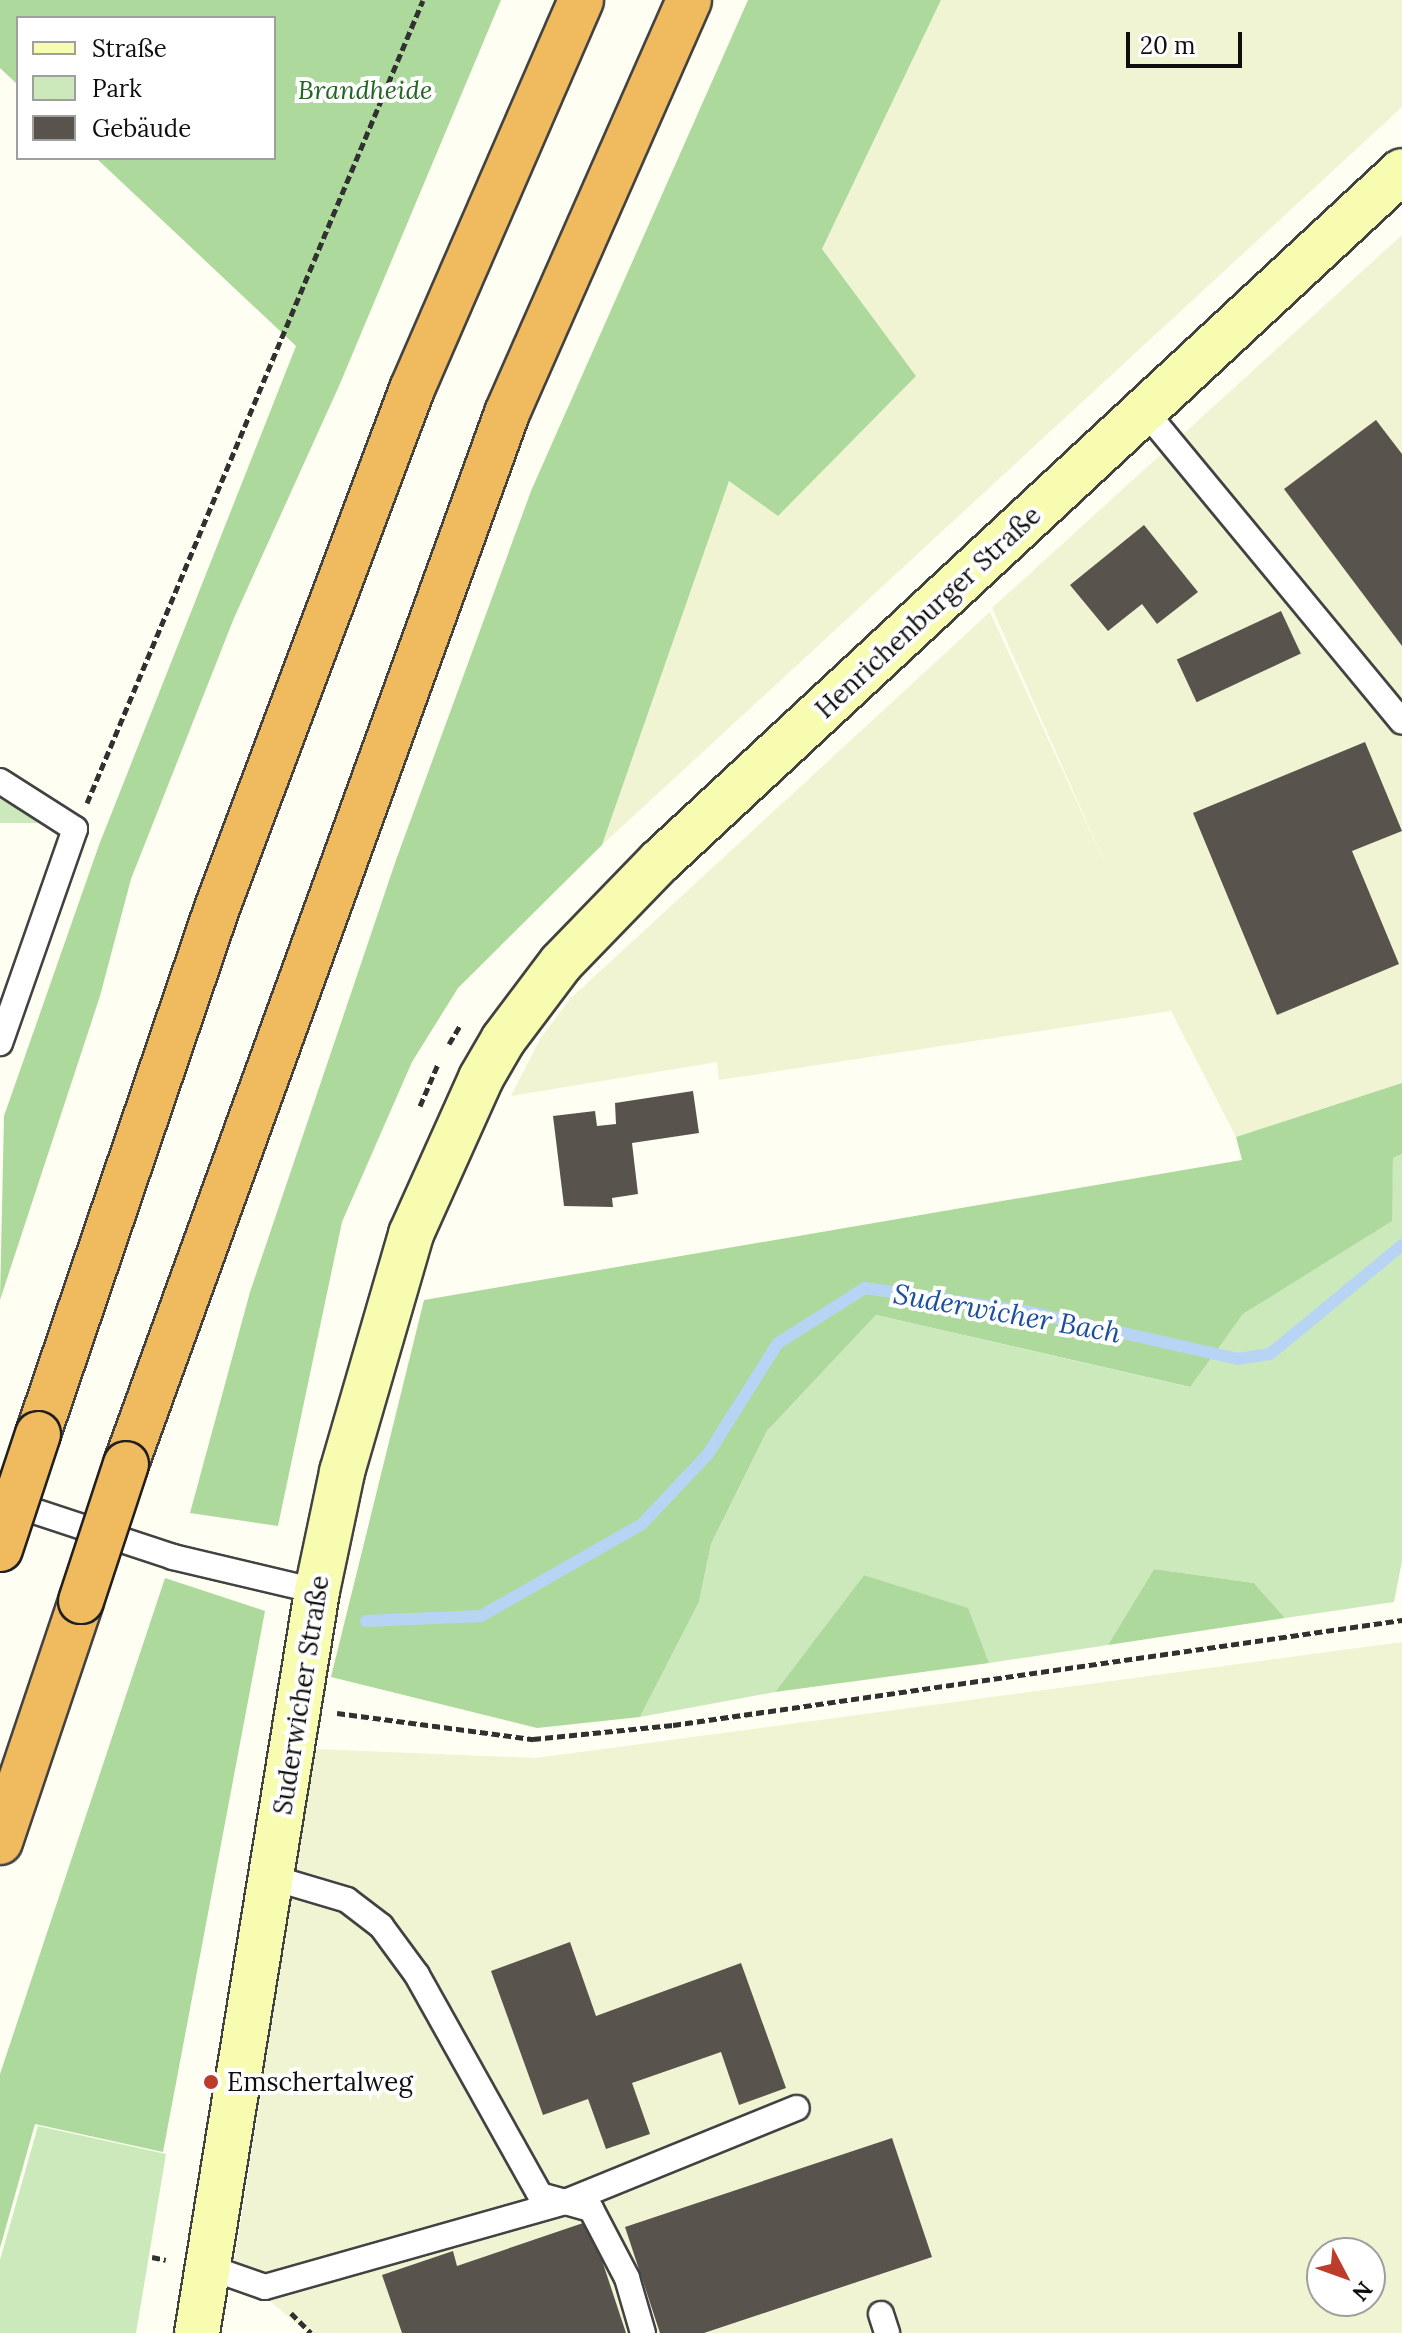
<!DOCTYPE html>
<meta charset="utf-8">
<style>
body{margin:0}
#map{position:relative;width:1402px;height:2333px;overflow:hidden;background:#fffef2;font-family:Lora,serif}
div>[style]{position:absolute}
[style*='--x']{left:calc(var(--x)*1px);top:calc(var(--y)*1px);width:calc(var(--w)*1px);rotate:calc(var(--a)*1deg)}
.farmland>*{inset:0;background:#f1f4d3}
.green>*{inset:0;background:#cce9bc}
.forest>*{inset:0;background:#add99c}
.stream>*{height:12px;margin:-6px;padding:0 6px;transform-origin:6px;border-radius:6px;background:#b8d4f4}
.building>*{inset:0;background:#58534c;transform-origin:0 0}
.path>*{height:5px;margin-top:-2.5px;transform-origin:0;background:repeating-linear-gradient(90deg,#313131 0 8px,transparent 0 12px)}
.roads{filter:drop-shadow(2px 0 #424242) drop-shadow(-2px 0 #424242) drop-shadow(0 2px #424242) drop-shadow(0 -2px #424242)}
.lane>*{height:24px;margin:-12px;padding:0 12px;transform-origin:12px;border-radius:12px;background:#fff}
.secondary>*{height:44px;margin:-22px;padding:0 22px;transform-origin:22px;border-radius:22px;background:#f7fcb0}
.highway>*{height:44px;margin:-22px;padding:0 22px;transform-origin:22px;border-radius:22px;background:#f0ba5f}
.bridges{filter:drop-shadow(2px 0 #202020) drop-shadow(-2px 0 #202020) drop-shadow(0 2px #202020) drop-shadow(0 -2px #202020)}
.highway-bridge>*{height:44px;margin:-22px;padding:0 22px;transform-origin:22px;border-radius:22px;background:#f0ba5f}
.dots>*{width:22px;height:22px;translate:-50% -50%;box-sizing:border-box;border:4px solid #fff;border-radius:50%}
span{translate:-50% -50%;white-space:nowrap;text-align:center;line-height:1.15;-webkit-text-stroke:8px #fff;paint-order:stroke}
.park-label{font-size:26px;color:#236621;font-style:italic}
.street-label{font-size:26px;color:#0f0f0f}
.poi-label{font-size:26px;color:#0f0f0f}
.left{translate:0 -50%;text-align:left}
.water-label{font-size:28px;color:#1b4f9e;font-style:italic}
.legend{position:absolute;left:16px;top:16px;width:260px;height:144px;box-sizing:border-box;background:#fff;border:2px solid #9f9f9f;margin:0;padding:10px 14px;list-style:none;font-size:24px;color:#0f0f0f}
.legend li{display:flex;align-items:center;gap:16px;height:40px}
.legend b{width:40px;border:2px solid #9f9f9f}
.north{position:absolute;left:1306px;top:2237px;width:80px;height:80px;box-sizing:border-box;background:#fff;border:2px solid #9f9f9f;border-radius:50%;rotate:131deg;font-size:22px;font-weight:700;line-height:32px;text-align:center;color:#0f0f0f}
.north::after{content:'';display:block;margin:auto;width:28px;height:36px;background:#bc3d2b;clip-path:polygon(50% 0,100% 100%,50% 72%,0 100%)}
.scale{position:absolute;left:1126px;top:32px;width:116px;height:36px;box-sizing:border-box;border:4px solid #0f0f0f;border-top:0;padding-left:10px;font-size:24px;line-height:28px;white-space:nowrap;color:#0f0f0f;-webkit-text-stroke:6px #fff;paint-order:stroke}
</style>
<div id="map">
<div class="farmland">
<i style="clip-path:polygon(941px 0,1402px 0,1402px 107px,602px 845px,729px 481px,916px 376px,822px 249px)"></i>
<i style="clip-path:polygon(1402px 235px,1402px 1085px,1236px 1137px,1171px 1011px,719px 1080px,717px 1062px,511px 1096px,540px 1039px,570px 999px,990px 612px,1109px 872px,992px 608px)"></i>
<i style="clip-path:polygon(evenodd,1402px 1642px,1402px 2333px,308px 2333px,233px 2270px,315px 1749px,536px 1758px,1402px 1642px,1322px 2253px,1370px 2253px,1370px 2301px,1322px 2301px,1322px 2253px)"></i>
</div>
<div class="green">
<i style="clip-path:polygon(0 799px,42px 823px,0 823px)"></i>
<i style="clip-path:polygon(1402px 1154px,1402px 1561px,1394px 1602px,1285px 1618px,1254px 1583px,1154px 1569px,1108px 1645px,989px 1663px,967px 1608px,864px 1575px,775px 1692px,640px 1717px,699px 1602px,711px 1544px,767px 1431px,876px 1315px,1189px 1387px,1243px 1314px,1391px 1221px,1393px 1158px)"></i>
<i style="clip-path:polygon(38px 2126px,166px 2154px,136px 2333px,0 2333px,0 2260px)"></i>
</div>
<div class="forest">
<i style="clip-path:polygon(0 0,501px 0,339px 386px,234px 618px,131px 879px,100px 996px,0 1300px,4px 1116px,99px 845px,296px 346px,96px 158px,274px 158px,274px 18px,18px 18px,18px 85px,0 68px)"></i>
<i style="clip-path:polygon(748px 0,941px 0,822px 249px,916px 376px,778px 516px,729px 481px,602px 845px,458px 988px,412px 1062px,342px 1222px,278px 1526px,190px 1513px,250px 1292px,396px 860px,531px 491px)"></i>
<i style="clip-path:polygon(1402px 1083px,1402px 1154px,1393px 1158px,1392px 1221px,1243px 1314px,1190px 1387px,876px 1315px,767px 1431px,711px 1544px,699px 1602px,640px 1717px,537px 1728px,331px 1677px,424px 1300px,1242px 1160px,1236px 1137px)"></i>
<i style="clip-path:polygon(1154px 1569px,1254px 1583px,1285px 1618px,1108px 1645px)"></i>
<i style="clip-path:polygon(864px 1575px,968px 1608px,989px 1663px,775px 1692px)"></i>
<i style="clip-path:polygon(165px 1578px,265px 1611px,163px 2152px,35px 2124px,0 2248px,0 2074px)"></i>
</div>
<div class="stream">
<i style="--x:366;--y:1621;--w:115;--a:-2.5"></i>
<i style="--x:481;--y:1616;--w:185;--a:-29.7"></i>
<i style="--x:642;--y:1524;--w:96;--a:-46.7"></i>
<i style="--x:708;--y:1454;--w:131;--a:-57.8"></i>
<i style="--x:778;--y:1343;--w:103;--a:-32.3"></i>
<i style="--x:865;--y:1288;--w:162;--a:8.2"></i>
<i style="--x:1025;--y:1311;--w:218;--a:12.7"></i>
<i style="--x:1238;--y:1359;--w:32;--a:-9"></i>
<i style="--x:1270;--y:1354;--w:171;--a:-39.5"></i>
</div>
<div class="building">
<i style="clip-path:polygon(1376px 420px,1402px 454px,1402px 646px,1284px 489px)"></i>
<i style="clip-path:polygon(1144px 525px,1198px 592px,1157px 624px,1142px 604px,1108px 631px,1070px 585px)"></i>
<i style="left:1281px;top:611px;width:47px;height:115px;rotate:65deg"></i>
<i style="clip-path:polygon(1365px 742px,1402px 831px,1352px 851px,1399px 964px,1277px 1015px,1193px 813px)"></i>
<i style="clip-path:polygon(693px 1091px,699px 1133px,632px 1143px,638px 1194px,612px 1198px,613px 1207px,564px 1206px,553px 1116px,595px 1111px,597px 1126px,616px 1124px,615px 1103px)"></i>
<i style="clip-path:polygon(570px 1942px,596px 2016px,741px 1963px,786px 2088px,739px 2105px,721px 2052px,632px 2083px,650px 2134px,606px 2149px,588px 2099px,543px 2115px,491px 1971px)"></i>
<i style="clip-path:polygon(892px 2138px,932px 2257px,704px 2333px,660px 2333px,625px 2227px)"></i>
<i style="clip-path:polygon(589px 2221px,626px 2333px,402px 2333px,382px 2275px,453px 2251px,457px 2266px)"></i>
</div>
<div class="path">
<i style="--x:87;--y:803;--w:870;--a:-67.29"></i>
<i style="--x:449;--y:1044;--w:21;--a:-59"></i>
<i style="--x:420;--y:1106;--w:46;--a:-66.8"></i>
<i style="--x:337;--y:1713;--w:198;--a:7.6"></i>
<i style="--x:533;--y:1739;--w:141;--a:-5.7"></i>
<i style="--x:673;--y:1725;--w:737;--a:-8.2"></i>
<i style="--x:152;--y:2257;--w:14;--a:12"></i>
<i style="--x:291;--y:2313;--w:28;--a:45"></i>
</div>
<div class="roads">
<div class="lane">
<i style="--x:1145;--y:411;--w:403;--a:50.4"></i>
<i style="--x:0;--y:781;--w:89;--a:32.6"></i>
<i style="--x:75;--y:829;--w:227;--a:109.3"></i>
<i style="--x:4;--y:1501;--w:178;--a:18.3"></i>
<i style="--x:173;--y:1557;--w:148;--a:13.3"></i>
<i style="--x:270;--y:1877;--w:80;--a:16.6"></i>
<i style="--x:347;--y:1900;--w:43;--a:37.4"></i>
<i style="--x:381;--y:1926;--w:61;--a:53.7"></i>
<i style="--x:417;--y:1975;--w:252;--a:60.8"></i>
<i style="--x:540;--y:2195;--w:53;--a:15.4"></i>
<i style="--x:591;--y:2209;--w:78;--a:62.4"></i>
<i style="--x:627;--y:2278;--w:57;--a:73.8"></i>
<i style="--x:208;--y:2267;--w:60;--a:19.3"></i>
<i style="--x:265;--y:2287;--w:312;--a:-15.8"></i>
<i style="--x:565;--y:2202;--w:250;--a:-22.1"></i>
<i style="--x:881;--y:2314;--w:20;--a:72"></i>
</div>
<div class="secondary">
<i style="--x:197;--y:2333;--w:752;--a:-80.81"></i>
<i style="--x:317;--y:1591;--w:122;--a:-78.1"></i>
<i style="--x:342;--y:1472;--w:248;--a:-73.8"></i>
<i style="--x:411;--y:1234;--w:171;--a:-65.8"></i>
<i style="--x:481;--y:1078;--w:44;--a:-59.9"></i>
<i style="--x:503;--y:1040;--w:96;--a:-53"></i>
<i style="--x:561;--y:963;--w:142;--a:-45.9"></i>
<i style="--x:660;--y:861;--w:1013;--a:-42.92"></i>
</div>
<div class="highway">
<i style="--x:38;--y:1434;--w:556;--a:-71.21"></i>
<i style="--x:217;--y:908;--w:554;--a:-69.41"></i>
<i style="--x:412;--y:389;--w:424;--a:-66.5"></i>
<i style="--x:126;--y:1464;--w:1118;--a:-70.07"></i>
<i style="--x:507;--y:413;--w:451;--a:-66.2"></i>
<i style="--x:0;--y:1842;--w:254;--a:-71.4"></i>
</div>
</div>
<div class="bridges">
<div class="highway-bridge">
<i style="--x:0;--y:1549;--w:121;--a:-71.7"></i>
<i style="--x:81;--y:1601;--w:144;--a:-71.8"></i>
</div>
</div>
<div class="dots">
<i style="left:211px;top:2082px;background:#bc3d2b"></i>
</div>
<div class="park-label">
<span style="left:365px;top:90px">Brandheide</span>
</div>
<div class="street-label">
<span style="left:928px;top:612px;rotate:-43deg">Henrichenburger Straße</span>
<span style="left:301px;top:1695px;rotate:-81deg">Suderwicher Straße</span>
</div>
<div class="poi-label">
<span class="left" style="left:227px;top:2082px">Emschertalweg</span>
</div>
<div class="water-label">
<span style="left:1007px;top:1313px;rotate:10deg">Suderwicher Bach</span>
</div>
<ul class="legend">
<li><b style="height:10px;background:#f7fcb0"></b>Straße</li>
<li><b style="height:22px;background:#cce9bc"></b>Park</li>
<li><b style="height:22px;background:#58534c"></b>Gebäude</li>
</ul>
<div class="north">N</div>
<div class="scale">20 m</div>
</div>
